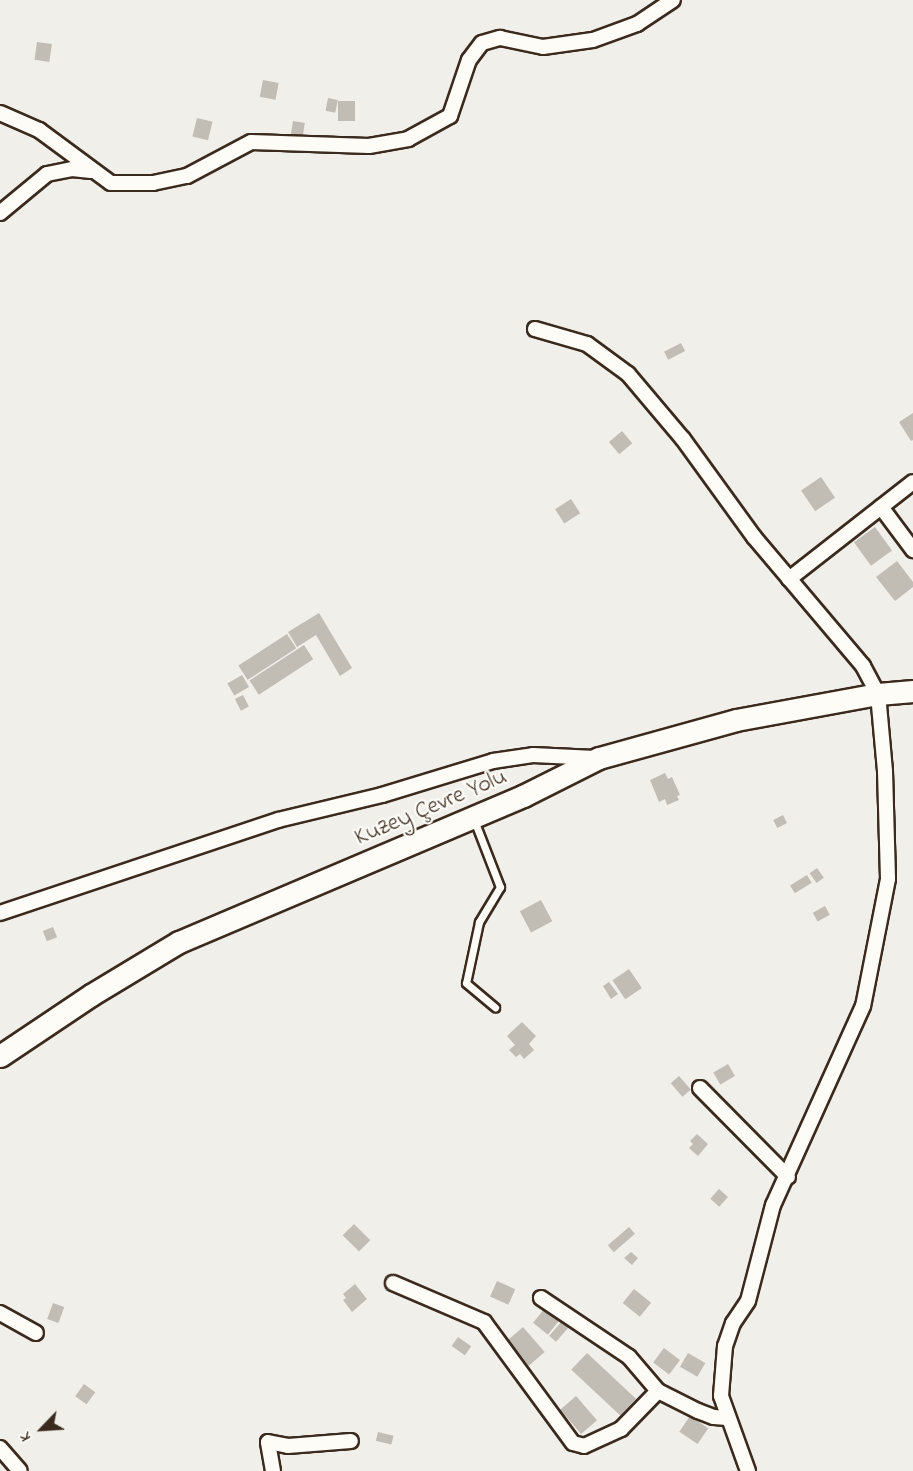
<!DOCTYPE html>
<meta charset="utf-8">
<style>
body{margin:0}
#map{position:relative;width:913px;height:1471px;overflow:hidden;background:#f1efea;font-family:"Indie Flower",sans-serif}
div>[style]{position:absolute}
[style*='--x']{left:calc(var(--x)*1px);top:calc(var(--y)*1px);width:calc(var(--w)*1px);rotate:calc(var(--a)*1deg)}
.building>*{inset:0;background:#c1bcb4;transform-origin:0 0}
.roads{filter:drop-shadow(2px 0 #3b2a1e) drop-shadow(-2px 0 #3b2a1e) drop-shadow(0 2px #3b2a1e) drop-shadow(0 -2px #3b2a1e)}
.lane>*{height:7px;margin:-3.5px;padding:0 3.5px;transform-origin:3.5px;border-radius:3.5px;background:#fdfcf7}
.street>*{height:14px;margin:-7px;padding:0 7px;transform-origin:7px;border-radius:7px;background:#fdfcf7}
.primary>*{height:21px;margin:-10.5px;padding:0 10.5px;transform-origin:10.5px;border-radius:10.5px;background:#fdfcf7}
span{translate:-50% -50%;white-space:nowrap;text-align:center;line-height:1.15;-webkit-text-stroke:4.5px #fdfcf7;paint-order:stroke}
.street-label{font-size:24px;color:#3b2a1e}
.north{position:absolute;left:12px;top:1399px;width:60px;height:60px;-webkit-text-stroke:4px #fdfcf7;paint-order:stroke;rotate:245deg;font-size:16px;font-weight:700;line-height:24px;text-align:center;color:#3b2a1e}
.north::after{content:'';display:block;margin:auto;width:21px;height:27px;background:#3b2a1e;clip-path:polygon(50% 0,100% 100%,50% 72%,0 100%)}
</style>
<div id="map">
<div class="building">
<i style="left:37px;top:42px;width:15px;height:18px;rotate:8deg"></i>
<i style="left:263px;top:80px;width:16px;height:17px;rotate:11deg"></i>
<i style="left:328px;top:98px;width:10px;height:13px;rotate:11deg"></i>
<i style="left:338px;top:101px;width:17px;height:20px"></i>
<i style="left:197px;top:118px;width:16px;height:19px;rotate:14deg"></i>
<i style="left:293px;top:121px;width:12px;height:13px;rotate:9deg"></i>
<i style="left:681px;top:343px;width:9px;height:19px;rotate:63deg"></i>
<i style="clip-path:polygon(913px 413px,913px 440px,911px 441px,899px 422px)"></i>
<i style="left:622px;top:431px;width:16px;height:17px;rotate:50deg"></i>
<i style="left:821px;top:477px;width:25px;height:24px;rotate:56deg"></i>
<i style="left:571px;top:499px;width:17px;height:19px;rotate:57deg"></i>
<i style="left:875px;top:527px;width:29px;height:26px;rotate:54deg"></i>
<i style="clip-path:polygon(897px 561px,913px 582px,913px 587px,895px 601px,876px 577px)"></i>
<i style="clip-path:polygon(319px 613px,352px 668px,340px 676px,316px 635px,297px 647px,288px 632px)"></i>
<i style="left:287px;top:634px;width:17px;height:58px;rotate:57deg"></i>
<i style="left:304px;top:645px;width:17px;height:65px;rotate:57deg"></i>
<i style="left:242px;top:675px;width:14px;height:17px;rotate:60deg"></i>
<i style="left:243px;top:695px;width:13px;height:9px;rotate:63deg"></i>
<i style="clip-path:polygon(665px 773px,668px 779px,672px 777px,680px 795px,677px 796px,679px 800px,667px 805px,665px 799px,659px 802px,650px 780px)"></i>
<i style="left:783px;top:815px;width:9px;height:11px;rotate:63deg"></i>
<i style="left:817px;top:868px;width:12px;height:9px;rotate:55deg"></i>
<i style="left:807px;top:875px;width:9px;height:20px;rotate:58deg"></i>
<i style="left:541px;top:900px;width:24px;height:24px;rotate:62deg"></i>
<i style="left:825px;top:906px;width:10px;height:14px;rotate:61deg"></i>
<i style="left:53px;top:927px;width:11px;height:11px;rotate:68deg"></i>
<i style="left:629px;top:969px;width:23px;height:20px;rotate:56deg"></i>
<i style="clip-path:polygon(609px 982px,618px 994px,611px 999px,603px 986px)"></i>
<i style="clip-path:polygon(522px 1022px,536px 1036px,529px 1044px,534px 1050px,524px 1059px,520px 1054px,516px 1057px,509px 1050px,515px 1045px,507px 1036px)"></i>
<i style="left:728px;top:1064px;width:14px;height:17px;rotate:60deg"></i>
<i style="left:679px;top:1076px;width:18px;height:11px;rotate:49deg"></i>
<i style="clip-path:polygon(697px 1134px,708px 1144px,698px 1156px,689px 1148px,693px 1144px,690px 1141px)"></i>
<i style="left:719px;top:1189px;width:12px;height:13px;rotate:42deg"></i>
<i style="left:354px;top:1224px;width:23px;height:16px;rotate:45deg"></i>
<i style="left:629px;top:1227px;width:9px;height:28px;rotate:49deg"></i>
<i style="clip-path:polygon(631px 1252px,638px 1258px,632px 1265px,624px 1258px)"></i>
<i style="left:497px;top:1281px;width:20px;height:17px;rotate:24deg"></i>
<i style="clip-path:polygon(355px 1284px,367px 1299px,352px 1312px,343px 1300px,346px 1298px,343px 1294px)"></i>
<i style="left:634px;top:1289px;width:22px;height:18px;rotate:39deg"></i>
<i style="left:53px;top:1303px;width:12px;height:17px;rotate:20deg"></i>
<i style="left:545px;top:1308px;width:19px;height:19px;rotate:39deg"></i>
<i style="left:563px;top:1320px;width:9px;height:21px;rotate:41deg"></i>
<i style="left:523px;top:1327px;width:33px;height:21px;rotate:49deg"></i>
<i style="left:458px;top:1337px;width:16px;height:11px;rotate:35deg"></i>
<i style="left:664px;top:1348px;width:20px;height:18px;rotate:37deg"></i>
<i style="left:587px;top:1353px;width:67px;height:23px;rotate:43deg"></i>
<i style="left:688px;top:1353px;width:20px;height:16px;rotate:30deg"></i>
<i style="left:84px;top:1384px;width:14px;height:15px;rotate:36deg"></i>
<i style="left:576px;top:1396px;width:32px;height:21px;rotate:49deg"></i>
<i style="left:690px;top:1416px;width:22px;height:19px;rotate:34deg"></i>
<i style="left:378px;top:1432px;width:16px;height:9px;rotate:14deg"></i>
</div>
<div class="roads">
<div class="lane">
<i style="--x:474;--y:820;--w:72;--a:68.8"></i>
<i style="--x:500;--y:887;--w:41;--a:121"></i>
<i style="--x:479;--y:922;--w:62;--a:102"></i>
<i style="--x:466;--y:983;--w:38;--a:40"></i>
</div>
<div class="street">
<i style="--x:0;--y:113;--w:43;--a:23.6"></i>
<i style="--x:39;--y:130;--w:89;--a:36.4"></i>
<i style="--x:111;--y:183;--w:42;--a:0"></i>
<i style="--x:153;--y:183;--w:35;--a:-12"></i>
<i style="--x:187;--y:176;--w:72;--a:-28"></i>
<i style="--x:251;--y:142;--w:118;--a:1.9"></i>
<i style="--x:369;--y:146;--w:40;--a:-10"></i>
<i style="--x:408;--y:139;--w:48;--a:-28.7"></i>
<i style="--x:450;--y:116;--w:59;--a:-71.3"></i>
<i style="--x:469;--y:60;--w:21;--a:-53"></i>
<i style="--x:482;--y:43;--w:19;--a:-16"></i>
<i style="--x:500;--y:38;--w:44;--a:11.8"></i>
<i style="--x:543;--y:47;--w:50;--a:-8"></i>
<i style="--x:593;--y:40;--w:47;--a:-20"></i>
<i style="--x:637;--y:24;--w:43;--a:-33.7"></i>
<i style="--x:0;--y:213;--w:61;--a:-39.7"></i>
<i style="--x:47;--y:174;--w:25;--a:-11"></i>
<i style="--x:72;--y:169;--w:19;--a:6"></i>
<i style="--x:535;--y:329;--w:54;--a:16.1"></i>
<i style="--x:587;--y:344;--w:51;--a:36.2"></i>
<i style="--x:628;--y:374;--w:85;--a:49.8"></i>
<i style="--x:683;--y:439;--w:121;--a:54.1"></i>
<i style="--x:754;--y:537;--w:169;--a:49.8"></i>
<i style="--x:863;--y:666;--w:32;--a:62"></i>
<i style="--x:878;--y:694;--w:77;--a:84.8"></i>
<i style="--x:885;--y:771;--w:108;--a:88.4"></i>
<i style="--x:888;--y:879;--w:129;--a:101.1"></i>
<i style="--x:863;--y:1006;--w:218;--a:114.3"></i>
<i style="--x:773;--y:1205;--w:99;--a:104.6"></i>
<i style="--x:748;--y:1301;--w:27;--a:124"></i>
<i style="--x:733;--y:1323;--w:24;--a:109"></i>
<i style="--x:725;--y:1346;--w:50;--a:94.6"></i>
<i style="--x:721;--y:1396;--w:80;--a:70.2"></i>
<i style="--x:881;--y:507;--w:54;--a:53.3"></i>
<i style="--x:789;--y:579;--w:157;--a:-38"></i>
<i style="--x:0;--y:913;--w:293;--a:-18.5"></i>
<i style="--x:278;--y:820;--w:107;--a:-13.5"></i>
<i style="--x:382;--y:795;--w:116;--a:-17"></i>
<i style="--x:493;--y:761;--w:40;--a:-8.5"></i>
<i style="--x:533;--y:755;--w:62;--a:2.8"></i>
<i style="--x:700;--y:1088;--w:125;--a:45.3"></i>
<i style="--x:393;--y:1283;--w:99;--a:23.2"></i>
<i style="--x:484;--y:1322;--w:150;--a:53.7"></i>
<i style="--x:573;--y:1443;--w:11;--a:15"></i>
<i style="--x:584;--y:1446;--w:41;--a:-24.7"></i>
<i style="--x:621;--y:1429;--w:53;--a:-45.8"></i>
<i style="--x:658;--y:1391;--w:45;--a:26.6"></i>
<i style="--x:698;--y:1411;--w:17;--a:21"></i>
<i style="--x:714;--y:1417;--w:13;--a:4"></i>
<i style="--x:541;--y:1298;--w:106;--a:33.8"></i>
<i style="--x:629;--y:1357;--w:45;--a:49.5"></i>
<i style="--x:0;--y:1313;--w:41;--a:29.1"></i>
<i style="--x:0;--y:1448;--w:30;--a:49"></i>
<i style="--x:273;--y:1471;--w:29;--a:-100"></i>
<i style="--x:268;--y:1442;--w:20;--a:11"></i>
<i style="--x:288;--y:1446;--w:63;--a:-4.5"></i>
</div>
<div class="primary">
<i style="--x:0;--y:1056;--w:110;--a:-33.8"></i>
<i style="--x:91;--y:995;--w:103;--a:-31.1"></i>
<i style="--x:179;--y:942;--w:374;--a:-23"></i>
<i style="--x:523;--y:796;--w:85;--a:-26.6"></i>
<i style="--x:599;--y:758;--w:142;--a:-15.5"></i>
<i style="--x:736;--y:720;--w:144;--a:-10.4"></i>
<i style="--x:878;--y:694;--w:35;--a:-5"></i>
</div>
</div>
<div class="street-label">
<span style="left:431px;top:808px;rotate:-23deg">Kuzey Çevre Yolu</span>
</div>
<div class="north">K</div>
</div>
